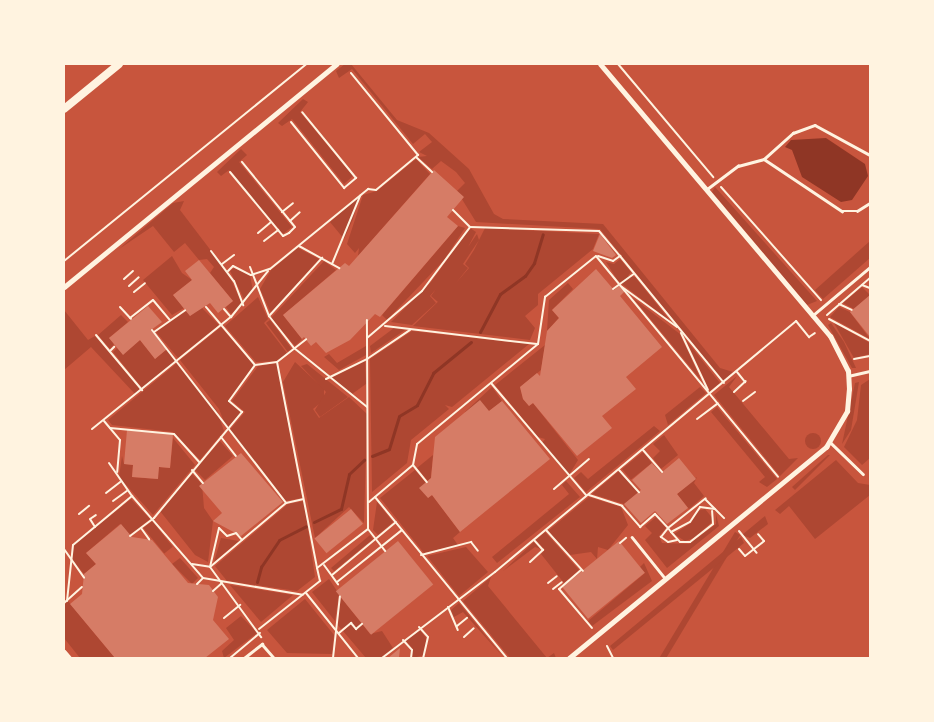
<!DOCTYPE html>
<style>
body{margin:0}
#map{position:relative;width:934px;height:722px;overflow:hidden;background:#c8553d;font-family:Karla,sans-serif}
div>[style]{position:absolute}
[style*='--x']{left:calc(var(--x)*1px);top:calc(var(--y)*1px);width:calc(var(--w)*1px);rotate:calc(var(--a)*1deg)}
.green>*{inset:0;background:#ae4732;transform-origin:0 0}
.round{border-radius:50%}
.water>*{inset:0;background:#8f3625}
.stream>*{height:3px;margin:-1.5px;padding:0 1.5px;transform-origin:1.5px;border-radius:1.5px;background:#8f3625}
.building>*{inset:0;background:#d67c66;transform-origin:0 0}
.path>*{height:2px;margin:-1px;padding:0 1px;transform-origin:1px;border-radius:1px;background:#fff3e0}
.service>*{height:2.5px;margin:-1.25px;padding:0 1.25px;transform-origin:1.25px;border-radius:1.25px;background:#fff3e0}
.minor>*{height:5px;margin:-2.5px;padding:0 2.5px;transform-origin:2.5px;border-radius:2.5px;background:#fff3e0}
.secondary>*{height:8px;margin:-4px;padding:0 4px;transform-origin:4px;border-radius:4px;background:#fff3e0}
span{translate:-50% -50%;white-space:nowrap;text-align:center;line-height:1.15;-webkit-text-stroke:5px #fff3e0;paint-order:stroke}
.frame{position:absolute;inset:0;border:65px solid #fff3e0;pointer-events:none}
</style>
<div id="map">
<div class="green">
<i style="clip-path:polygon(345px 64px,351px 64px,397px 120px,429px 133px,469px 169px,494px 214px,503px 219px,603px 224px,720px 368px,733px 372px,723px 381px,600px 229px,476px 222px,457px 191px,465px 183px,456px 172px,441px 161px,432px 169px,418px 157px,427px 156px,419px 152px,432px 142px,425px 134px,413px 144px,352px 69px,339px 78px,336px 71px)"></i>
<i style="clip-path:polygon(303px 99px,308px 102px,300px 112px,353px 176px,344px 184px,292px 119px,282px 126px,278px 123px)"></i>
<i style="clip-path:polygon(241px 149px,247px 155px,239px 162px,292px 227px,283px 234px,229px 170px,221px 176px,217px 172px)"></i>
<i style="clip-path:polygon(416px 159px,430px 174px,358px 256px,359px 248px,355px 253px,347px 244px,363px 195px,377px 191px)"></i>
<i style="clip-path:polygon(715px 187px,817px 301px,807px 305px,712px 192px)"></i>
<i style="clip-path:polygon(359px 197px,353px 219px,344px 239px,330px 222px)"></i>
<i style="clip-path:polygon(184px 201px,180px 210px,228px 273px,242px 304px,231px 314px,226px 307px,233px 301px,210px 273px,214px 267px,207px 259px,199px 260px,185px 243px,174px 252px,153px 226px,119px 249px,173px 203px)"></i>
<i style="clip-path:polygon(458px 226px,465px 228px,444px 260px,387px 320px,382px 315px)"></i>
<i style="clip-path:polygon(470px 228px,476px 232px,468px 247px,477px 234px,479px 240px,463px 264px,468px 268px,456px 283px,469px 268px,465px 264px,474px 250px,485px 228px,599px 234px,593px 249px,538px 294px,538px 305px,525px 316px,535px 328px,530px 340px,413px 326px,446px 294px,438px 302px,431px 296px,436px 289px,430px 296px,436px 303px,412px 325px,391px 322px,431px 282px)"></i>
<i style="clip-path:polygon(870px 241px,870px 258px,823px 299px,815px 290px)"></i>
<i style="clip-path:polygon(298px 248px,319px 259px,271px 313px,260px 289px,271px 270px)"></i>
<i style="clip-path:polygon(172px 256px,182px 273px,192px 280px,173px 295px,184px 308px,172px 315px,143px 280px)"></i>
<i style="clip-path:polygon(620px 259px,631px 272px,628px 276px,635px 277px,671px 322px,618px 281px,606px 262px,614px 264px)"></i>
<i style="clip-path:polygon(324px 261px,336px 270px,283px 315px,302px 339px,295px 346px,271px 318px)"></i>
<i style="clip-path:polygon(234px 268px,250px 275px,253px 291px,245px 301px,230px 271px)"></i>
<i style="clip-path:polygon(568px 283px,573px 289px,552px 310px,559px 318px,547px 331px,549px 300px)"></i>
<i style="clip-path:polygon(862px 287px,870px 295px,854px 309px,843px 303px)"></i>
<i style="clip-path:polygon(258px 297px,268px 319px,264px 323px,287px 353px,277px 361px,256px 362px,225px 326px)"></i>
<i style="clip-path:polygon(633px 298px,680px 334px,701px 380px)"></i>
<i style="clip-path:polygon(201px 307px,219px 325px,178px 358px,156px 332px,186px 311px,190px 316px)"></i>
<i style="clip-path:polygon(839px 307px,850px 312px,870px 339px,830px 317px)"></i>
<i style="clip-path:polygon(64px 310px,88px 340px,95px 336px,140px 389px,135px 394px,91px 347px,64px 370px)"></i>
<i style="clip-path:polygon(121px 315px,128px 322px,109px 338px,114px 344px,110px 349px,98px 335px)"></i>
<i style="left:270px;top:320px;width:36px;height:5px;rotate:53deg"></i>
<i style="clip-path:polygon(831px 323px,844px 342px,856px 368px,852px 368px,828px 325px)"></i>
<i style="clip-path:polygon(834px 323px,870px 343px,870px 354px,854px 358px)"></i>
<i style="clip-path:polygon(221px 327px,254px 365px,228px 401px,241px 412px,227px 429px,219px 409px,180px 360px)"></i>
<i style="clip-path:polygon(394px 328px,405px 330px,371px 353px,370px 346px)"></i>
<i style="clip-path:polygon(412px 331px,529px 344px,452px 407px,445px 405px,449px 409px,411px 440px,407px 463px,372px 492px,370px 359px)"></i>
<i style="clip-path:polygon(140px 340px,155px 359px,167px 349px,176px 360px,142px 388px,113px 352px,117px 348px,123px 354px)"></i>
<i style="clip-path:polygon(686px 340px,720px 383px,710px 391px,705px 381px)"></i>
<i style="clip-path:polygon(545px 345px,541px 370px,520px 387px,523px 399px,529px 406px,533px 403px,578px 460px,569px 475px,542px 443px,545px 439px,538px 437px,495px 385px)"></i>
<i style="clip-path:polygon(366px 346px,366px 355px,339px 370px,324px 357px,329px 354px,337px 363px)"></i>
<i style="clip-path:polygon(365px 361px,366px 384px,352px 394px,331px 378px)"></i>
<i style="clip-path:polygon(295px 362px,324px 389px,324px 400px,313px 409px,319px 418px,349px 397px,367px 414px,364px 523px,349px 507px,315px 538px,283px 382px)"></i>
<i style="clip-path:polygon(177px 363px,217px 411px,224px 431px,200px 460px,173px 432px,112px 425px,108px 420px)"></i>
<i style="clip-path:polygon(277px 363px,302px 498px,286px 501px,229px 431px,245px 412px,232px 401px,258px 366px)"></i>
<i style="clip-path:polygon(307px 364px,348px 397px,320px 417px,315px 410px,326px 392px,301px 366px)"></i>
<i style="clip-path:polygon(737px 376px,729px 387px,789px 459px,798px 458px,780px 476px,714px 395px)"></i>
<i style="clip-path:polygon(870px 379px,870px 458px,862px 465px,844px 447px,857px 420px,861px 385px)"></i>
<i style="clip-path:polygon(859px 382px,851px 430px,842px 444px,855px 383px)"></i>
<i style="clip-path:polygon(492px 387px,502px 401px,489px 411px,465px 412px)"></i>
<i style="clip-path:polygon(700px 387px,706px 393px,668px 425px,665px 415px)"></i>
<i style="clip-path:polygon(717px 407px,777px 479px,767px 487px,759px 482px,765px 477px,711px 412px)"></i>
<i style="clip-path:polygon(654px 426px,660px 431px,586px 492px,574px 478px,581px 472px,588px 479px)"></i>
<i class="round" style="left:805px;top:433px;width:16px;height:16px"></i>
<i style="clip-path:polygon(664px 435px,678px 455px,661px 469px,653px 458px,660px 451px,653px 444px)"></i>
<i style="clip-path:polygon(173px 438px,195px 465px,153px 515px,119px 477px,122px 456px,124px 464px,133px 465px,132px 477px,157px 479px,159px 467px,170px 468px)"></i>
<i style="clip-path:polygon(220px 441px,233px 456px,205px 480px,195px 470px)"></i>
<i style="left:643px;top:452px;width:14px;height:27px;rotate:51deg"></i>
<i style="clip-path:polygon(433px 455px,431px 478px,428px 481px,417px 468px)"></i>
<i style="clip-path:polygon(830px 455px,795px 490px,792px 487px,828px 455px)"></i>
<i style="clip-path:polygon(836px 460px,858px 483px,870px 485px,870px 495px,815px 539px,789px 506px,780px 514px,775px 510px)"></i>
<i style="clip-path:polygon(415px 470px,426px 483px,428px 498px,432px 495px,460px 532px,453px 538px,458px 545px,424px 553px,380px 498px)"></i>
<i style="clip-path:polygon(619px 471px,638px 493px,624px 504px,592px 494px)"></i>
<i style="clip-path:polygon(192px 474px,202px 484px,204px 508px,213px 521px,208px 562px,195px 555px,160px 511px)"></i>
<i style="clip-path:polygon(697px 477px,694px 483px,704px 496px,689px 509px,677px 494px)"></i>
<i style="clip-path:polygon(566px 481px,580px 497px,497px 563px,492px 557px,569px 494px,562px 485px)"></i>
<i style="clip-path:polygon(589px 497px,621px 507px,628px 525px,608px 550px,598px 547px,597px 559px,591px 552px,570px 555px,548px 531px)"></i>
<i style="clip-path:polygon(131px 499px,150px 519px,130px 535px,120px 524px,86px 553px,96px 564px,84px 574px,72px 559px,74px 545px)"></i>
<i style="clip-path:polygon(304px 501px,315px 577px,297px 591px,227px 581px,215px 566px,288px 504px)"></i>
<i style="clip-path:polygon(377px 502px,393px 522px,378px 535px,373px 530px)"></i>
<i style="clip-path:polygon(705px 509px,714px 520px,694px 538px,685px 541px,674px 534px,691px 523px,697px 511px)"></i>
<i style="clip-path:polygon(716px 514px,719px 526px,667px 568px,645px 540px,652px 533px,645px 526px,656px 517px,666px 528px,659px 536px,662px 543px,689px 544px,716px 524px)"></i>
<i style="clip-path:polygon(765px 516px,768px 524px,750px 538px,742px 535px)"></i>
<i style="left:152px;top:521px;width:33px;height:11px;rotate:51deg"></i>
<i style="clip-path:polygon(545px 532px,579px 570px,564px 583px,541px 554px,545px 550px,536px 540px)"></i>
<i style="left:735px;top:532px;width:6px;height:170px;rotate:31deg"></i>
<i style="clip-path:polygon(370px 535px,373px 539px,334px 571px,331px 568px)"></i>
<i style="clip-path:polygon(741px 537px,744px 543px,613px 650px,610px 646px)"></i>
<i style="clip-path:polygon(221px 538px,239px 541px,214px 562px)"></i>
<i style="clip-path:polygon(534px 542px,541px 549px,535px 547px,503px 571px)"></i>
<i style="clip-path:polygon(466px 547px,488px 572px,459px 596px,427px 556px)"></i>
<i style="clip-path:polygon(180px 558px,198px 578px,192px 584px,172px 564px)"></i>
<i style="clip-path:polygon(644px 563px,652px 581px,592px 626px,588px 621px,645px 573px,640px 567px)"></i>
<i style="clip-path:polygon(491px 577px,488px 586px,547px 658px,554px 653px,556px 658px,510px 658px,463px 601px)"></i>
<i style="clip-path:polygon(329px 579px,339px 594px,335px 621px,312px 592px)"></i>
<i style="clip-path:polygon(230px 585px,293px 595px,261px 622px)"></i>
<i style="clip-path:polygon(341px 597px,370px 634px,382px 631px,393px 648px,380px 658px,366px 658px,343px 631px,352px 623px,341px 629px,337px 624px)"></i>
<i style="clip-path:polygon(305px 599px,334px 635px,332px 654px,287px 653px,267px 630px)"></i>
<i style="clip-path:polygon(68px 601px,115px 658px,80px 658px,64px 638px,64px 605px)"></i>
<i style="clip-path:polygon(459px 603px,504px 658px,463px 612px,454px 617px,451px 610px)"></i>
<i style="clip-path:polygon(241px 616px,257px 633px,224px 658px,222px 651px,234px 640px,226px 628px)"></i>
<i style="clip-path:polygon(420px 630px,426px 638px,425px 655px,412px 658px,413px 649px,406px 641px)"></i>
</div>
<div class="water">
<i style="clip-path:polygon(826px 138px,865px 164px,868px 176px,852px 200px,841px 202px,802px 177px,792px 150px,785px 147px,791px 140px)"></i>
</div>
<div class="stream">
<i style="--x:480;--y:332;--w:43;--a:-62.2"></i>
<i style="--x:500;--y:294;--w:31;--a:-36"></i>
<i style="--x:525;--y:276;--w:16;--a:-55"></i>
<i style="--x:534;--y:263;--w:30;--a:-73"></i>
<i style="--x:372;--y:456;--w:18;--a:-22"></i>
<i style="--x:389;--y:449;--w:34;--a:-73"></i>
<i style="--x:399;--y:416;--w:21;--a:-31"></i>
<i style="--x:417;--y:405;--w:36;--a:-63"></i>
<i style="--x:433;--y:373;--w:49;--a:-39.2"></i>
<i style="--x:314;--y:522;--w:30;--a:-26"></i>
<i style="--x:341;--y:509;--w:36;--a:-77"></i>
<i style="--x:349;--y:474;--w:21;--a:-43"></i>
<i style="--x:257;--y:582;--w:16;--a:-75"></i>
<i style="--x:261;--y:567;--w:32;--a:-56"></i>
<i style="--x:279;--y:540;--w:30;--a:-27"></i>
</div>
<div class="building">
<i style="clip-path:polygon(434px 170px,464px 197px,447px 217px,458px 226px,380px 317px,375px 314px,350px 340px,326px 353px,316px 342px,311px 346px,304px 337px,302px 339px,283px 315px,345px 263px,349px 266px)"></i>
<i style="clip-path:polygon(600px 234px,616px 255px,612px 258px,593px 251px)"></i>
<i style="clip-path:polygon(199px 260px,233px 301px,218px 313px,210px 303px,190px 316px,173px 295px,192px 280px,185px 271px)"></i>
<i style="clip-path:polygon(596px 269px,614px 290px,620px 285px,625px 291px,620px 296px,662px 347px,626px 377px,636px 389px,602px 416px,612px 428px,577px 456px,533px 403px,529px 406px,523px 399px,520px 387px,537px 373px,540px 376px,547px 331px,559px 318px,552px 310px)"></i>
<i style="clip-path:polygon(870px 295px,870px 337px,850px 312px)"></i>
<i style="clip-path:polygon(148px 306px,162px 322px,151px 330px,167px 349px,155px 359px,140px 340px,123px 355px,109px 338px)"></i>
<i style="clip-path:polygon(480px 400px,489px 411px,502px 401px,550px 459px,460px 532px,432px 495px,428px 498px,419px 488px,431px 478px,435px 437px)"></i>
<i style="clip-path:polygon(127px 430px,173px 434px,170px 468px,159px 467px,158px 479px,132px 477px,133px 465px,124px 464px)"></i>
<i style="clip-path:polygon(241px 453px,283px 502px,241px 536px,213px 521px,222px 513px,199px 486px)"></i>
<i style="clip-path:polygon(679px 458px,696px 479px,677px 494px,688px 508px,667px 524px,655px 511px,641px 523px,624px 504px,641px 490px,632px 480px,652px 463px,661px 473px)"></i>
<i style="left:351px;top:509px;width:19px;height:47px;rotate:51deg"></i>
<i style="clip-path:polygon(121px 524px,132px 537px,152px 540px,188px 583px,209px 585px,218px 597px,213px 620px,229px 639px,205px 658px,115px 658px,70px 604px,82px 594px,84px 574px,96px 564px,86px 553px)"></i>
<i style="left:398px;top:541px;width:56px;height:80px;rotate:51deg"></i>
<i style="left:619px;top:541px;width:41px;height:73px;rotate:51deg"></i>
<i style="clip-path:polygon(400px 648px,399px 658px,388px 658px)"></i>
</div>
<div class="path">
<i style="--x:618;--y:64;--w:148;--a:49.9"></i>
<i style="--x:291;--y:122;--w:85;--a:51.2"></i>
<i style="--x:344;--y:188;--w:16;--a:-40"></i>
<i style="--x:356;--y:178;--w:85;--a:-129.3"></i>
<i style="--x:416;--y:157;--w:22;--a:43"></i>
<i style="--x:230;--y:172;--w:83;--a:50.4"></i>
<i style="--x:283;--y:236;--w:7;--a:-27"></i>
<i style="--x:289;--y:233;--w:8;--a:-45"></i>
<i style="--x:295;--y:227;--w:84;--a:-129.2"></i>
<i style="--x:721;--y:187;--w:151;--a:48.5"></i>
<i style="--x:453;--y:210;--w:24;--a:45"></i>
<i style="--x:470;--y:227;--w:129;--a:1.8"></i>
<i style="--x:599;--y:231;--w:33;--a:50"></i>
<i style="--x:282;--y:212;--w:14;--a:-39"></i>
<i style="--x:290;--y:221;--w:13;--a:-42"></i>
<i style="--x:258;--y:233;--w:17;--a:-40"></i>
<i style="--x:264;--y:241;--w:18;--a:-38"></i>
<i style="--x:299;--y:246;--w:46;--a:28.8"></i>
<i style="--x:211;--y:251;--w:38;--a:53"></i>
<i style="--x:234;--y:281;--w:26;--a:69"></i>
<i style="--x:598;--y:256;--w:16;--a:18"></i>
<i style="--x:613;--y:261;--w:9;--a:-36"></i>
<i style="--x:620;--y:256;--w:164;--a:50.7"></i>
<i style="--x:64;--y:261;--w:312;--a:-39.1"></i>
<i style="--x:222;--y:264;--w:15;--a:-37"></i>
<i style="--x:332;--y:264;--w:74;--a:-67.6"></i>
<i style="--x:250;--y:267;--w:53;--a:68.8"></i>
<i style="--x:269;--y:316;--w:41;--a:52"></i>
<i style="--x:294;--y:348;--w:94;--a:38.9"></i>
<i style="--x:228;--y:271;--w:7;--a:-45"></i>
<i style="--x:233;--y:266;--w:20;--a:27"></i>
<i style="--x:251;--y:275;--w:20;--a:-18"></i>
<i style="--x:270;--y:269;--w:127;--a:-39.2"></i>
<i style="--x:368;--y:189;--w:8;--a:7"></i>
<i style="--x:376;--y:190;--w:55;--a:-39.8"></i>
<i style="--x:418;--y:155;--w:106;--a:-129.3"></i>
<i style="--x:124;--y:279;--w:12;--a:-42"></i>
<i style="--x:862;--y:285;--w:9;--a:21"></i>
<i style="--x:129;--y:286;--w:13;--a:-42"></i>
<i style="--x:622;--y:287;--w:68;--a:36"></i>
<i style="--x:613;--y:289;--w:26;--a:-36"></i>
<i style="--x:134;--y:292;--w:14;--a:-39"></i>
<i style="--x:839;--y:304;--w:14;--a:25"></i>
<i style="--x:120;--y:307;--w:16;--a:47"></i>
<i style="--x:224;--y:309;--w:11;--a:49"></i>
<i style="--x:827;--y:315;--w:57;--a:-40.7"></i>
<i style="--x:269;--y:316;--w:79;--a:-47.6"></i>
<i style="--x:130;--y:318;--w:29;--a:-38"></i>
<i style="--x:153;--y:300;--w:26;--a:50"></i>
<i style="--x:829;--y:319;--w:47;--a:28.2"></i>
<i style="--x:385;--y:326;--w:153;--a:6.8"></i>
<i style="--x:152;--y:330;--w:219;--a:52.2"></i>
<i style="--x:154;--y:332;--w:38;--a:-35"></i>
<i style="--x:681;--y:333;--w:63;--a:64.7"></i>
<i style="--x:96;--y:335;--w:72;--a:50.1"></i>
<i style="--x:367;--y:338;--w:72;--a:-40.5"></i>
<i style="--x:422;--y:291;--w:80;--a:-53.1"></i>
<i style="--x:110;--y:351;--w:6;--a:-45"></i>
<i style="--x:854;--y:359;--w:16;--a:-11"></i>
<i style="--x:277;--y:362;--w:210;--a:79"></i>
<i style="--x:255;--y:365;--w:22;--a:-8"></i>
<i style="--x:277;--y:362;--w:37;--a:-38"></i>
<i style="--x:737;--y:372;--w:13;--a:51"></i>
<i style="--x:326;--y:379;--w:46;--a:-26"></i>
<i style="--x:367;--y:359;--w:52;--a:-34"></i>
<i style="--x:491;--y:383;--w:147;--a:49.7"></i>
<i style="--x:734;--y:392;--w:16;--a:-43"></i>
<i style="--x:743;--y:401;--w:15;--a:-37"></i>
<i style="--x:697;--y:419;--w:26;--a:-37"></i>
<i style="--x:104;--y:421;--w:25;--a:50"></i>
<i style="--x:120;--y:440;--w:32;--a:95"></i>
<i style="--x:110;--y:428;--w:64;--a:5.4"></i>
<i style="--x:174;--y:434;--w:38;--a:48"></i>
<i style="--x:92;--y:429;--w:179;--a:-38.9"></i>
<i style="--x:231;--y:317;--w:59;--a:-51.2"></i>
<i style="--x:221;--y:437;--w:24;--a:52"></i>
<i style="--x:643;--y:450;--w:29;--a:49"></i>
<i style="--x:109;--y:463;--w:40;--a:55.1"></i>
<i style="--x:132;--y:496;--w:108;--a:49.1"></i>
<i style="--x:203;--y:578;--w:101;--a:9.6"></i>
<i style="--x:413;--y:465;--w:22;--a:51"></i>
<i style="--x:192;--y:470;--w:17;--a:50"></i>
<i style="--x:619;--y:470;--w:30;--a:48"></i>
<i style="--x:554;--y:489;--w:46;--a:-40.6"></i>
<i style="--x:106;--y:493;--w:18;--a:-38"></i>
<i style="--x:589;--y:495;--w:35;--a:18"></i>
<i style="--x:622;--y:506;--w:28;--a:49"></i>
<i style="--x:640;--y:527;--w:20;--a:-41"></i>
<i style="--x:655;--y:514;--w:19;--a:47"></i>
<i style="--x:668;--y:528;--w:48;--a:-38.3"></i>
<i style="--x:375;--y:497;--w:208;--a:50.7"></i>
<i style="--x:705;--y:499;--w:27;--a:45"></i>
<i style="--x:113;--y:501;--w:17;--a:-36"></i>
<i style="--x:369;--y:502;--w:57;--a:-40.1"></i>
<i style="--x:413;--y:465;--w:21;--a:-79"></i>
<i style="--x:417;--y:444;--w:157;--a:-39.6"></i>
<i style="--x:538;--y:344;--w:48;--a:-81.5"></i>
<i style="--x:545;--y:297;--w:65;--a:-38.8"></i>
<i style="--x:596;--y:256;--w:286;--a:50.5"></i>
<i style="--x:79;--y:514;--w:13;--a:-39"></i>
<i style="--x:95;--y:527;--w:9;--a:-122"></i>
<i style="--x:90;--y:519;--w:7;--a:-34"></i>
<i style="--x:141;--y:528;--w:14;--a:54"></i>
<i style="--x:219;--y:528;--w:11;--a:45"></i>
<i style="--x:227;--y:536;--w:9;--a:-18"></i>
<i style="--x:236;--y:533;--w:9;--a:49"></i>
<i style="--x:368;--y:529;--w:28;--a:52"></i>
<i style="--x:546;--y:530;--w:55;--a:47.9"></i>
<i style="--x:739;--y:531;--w:28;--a:51"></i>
<i style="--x:671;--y:532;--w:13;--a:48"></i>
<i style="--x:680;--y:542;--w:10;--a:0"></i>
<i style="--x:690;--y:542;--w:29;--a:-38"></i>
<i style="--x:713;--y:524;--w:13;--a:-94"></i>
<i style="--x:130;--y:536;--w:30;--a:-37"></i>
<i style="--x:154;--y:518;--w:138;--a:-50.3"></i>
<i style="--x:242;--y:412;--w:17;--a:-140"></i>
<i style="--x:229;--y:401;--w:44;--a:-54.2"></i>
<i style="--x:255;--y:365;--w:76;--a:-130.2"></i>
<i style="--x:677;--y:540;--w:9;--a:167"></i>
<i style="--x:668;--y:542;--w:9;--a:-144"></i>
<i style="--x:661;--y:537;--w:11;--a:-52"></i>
<i style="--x:668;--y:528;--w:5;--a:53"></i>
<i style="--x:671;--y:532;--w:21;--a:-28"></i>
<i style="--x:690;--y:522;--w:18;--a:-56"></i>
<i style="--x:700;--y:507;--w:15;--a:8"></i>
<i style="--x:620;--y:543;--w:8;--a:-40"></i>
<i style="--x:64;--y:549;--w:35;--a:55"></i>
<i style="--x:739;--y:549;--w:9;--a:49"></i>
<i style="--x:745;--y:556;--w:24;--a:-38"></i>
<i style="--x:764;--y:541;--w:9;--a:-131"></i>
<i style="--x:421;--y:555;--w:52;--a:-14.6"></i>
<i style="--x:471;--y:542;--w:11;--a:52"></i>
<i style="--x:530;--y:562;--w:18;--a:-43"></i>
<i style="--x:543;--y:550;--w:13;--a:-132"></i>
<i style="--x:192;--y:564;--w:18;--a:9"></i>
<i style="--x:210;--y:567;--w:87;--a:53.9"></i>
<i style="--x:324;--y:565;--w:24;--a:54"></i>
<i style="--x:210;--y:567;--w:99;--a:-40.1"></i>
<i style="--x:286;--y:503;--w:17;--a:-13"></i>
<i style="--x:210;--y:567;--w:40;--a:-77"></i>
<i style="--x:581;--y:570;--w:29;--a:139"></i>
<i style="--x:559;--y:589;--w:51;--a:49.8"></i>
<i style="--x:332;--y:575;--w:83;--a:-39.6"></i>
<i style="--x:337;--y:582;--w:83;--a:-38.7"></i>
<i style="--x:548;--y:583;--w:11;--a:-38"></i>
<i style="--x:197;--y:584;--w:8;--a:-45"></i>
<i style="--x:553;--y:589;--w:11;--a:-38"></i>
<i style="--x:213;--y:591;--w:12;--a:-42"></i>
<i style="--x:306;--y:593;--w:83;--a:51.3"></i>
<i style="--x:67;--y:601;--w:56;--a:-83.9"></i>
<i style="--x:73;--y:545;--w:77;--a:-39.7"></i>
<i style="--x:64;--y:603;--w:24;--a:-42"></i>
<i style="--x:448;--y:607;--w:25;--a:67"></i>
<i style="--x:224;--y:618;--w:21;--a:-39"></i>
<i style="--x:457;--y:626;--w:13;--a:-39"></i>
<i style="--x:419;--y:627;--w:13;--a:48"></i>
<i style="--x:428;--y:637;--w:22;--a:103"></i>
<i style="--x:259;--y:629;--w:78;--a:-38.2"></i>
<i style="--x:320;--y:581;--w:13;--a:-103"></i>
<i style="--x:317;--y:568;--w:64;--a:-37.4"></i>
<i style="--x:368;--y:529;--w:209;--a:-90.3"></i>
<i style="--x:339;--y:633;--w:16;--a:-40"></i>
<i style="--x:351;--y:623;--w:8;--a:50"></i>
<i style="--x:356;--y:629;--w:8;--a:-40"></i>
<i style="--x:464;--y:637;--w:13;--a:-42"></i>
<i style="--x:403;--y:640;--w:13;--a:48"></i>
<i style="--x:412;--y:650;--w:8;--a:97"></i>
<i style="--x:607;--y:646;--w:13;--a:63"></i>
<i style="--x:230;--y:658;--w:39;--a:-40"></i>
<i style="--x:333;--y:658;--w:62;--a:-83.6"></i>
<i style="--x:382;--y:658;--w:142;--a:-37.3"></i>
<i style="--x:495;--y:572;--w:392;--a:-39.8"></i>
<i style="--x:796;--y:321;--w:21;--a:51"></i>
<i style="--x:809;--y:337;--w:7;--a:-34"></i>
</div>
<div class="service">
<i style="--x:764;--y:159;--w:94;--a:33.7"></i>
<i style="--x:842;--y:211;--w:15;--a:0"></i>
<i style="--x:857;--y:211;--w:15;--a:-32"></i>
<i style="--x:707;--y:189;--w:39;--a:-37"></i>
<i style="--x:738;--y:166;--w:27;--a:-15"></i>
<i style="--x:764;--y:159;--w:39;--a:-42"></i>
<i style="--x:793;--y:133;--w:23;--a:-20"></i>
<i style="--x:815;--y:125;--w:63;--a:28.6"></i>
<i style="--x:812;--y:316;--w:76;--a:-40.2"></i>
<i style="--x:848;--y:376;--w:23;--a:-13"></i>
<i style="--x:830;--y:442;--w:46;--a:44.1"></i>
<i style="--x:632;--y:537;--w:53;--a:51.2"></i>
<i style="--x:244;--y:658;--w:23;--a:-38"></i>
<i style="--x:262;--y:644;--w:18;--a:49"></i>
</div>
<div class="minor">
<i style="--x:64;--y:287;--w:352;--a:-39.3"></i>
<i style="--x:64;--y:652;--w:8;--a:50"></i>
<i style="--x:569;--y:658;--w:333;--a:-39.4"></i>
<i style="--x:826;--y:447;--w:42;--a:-59.7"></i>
<i style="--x:847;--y:411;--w:22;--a:-85"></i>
<i style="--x:849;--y:389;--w:18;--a:-93"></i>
<i style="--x:848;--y:371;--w:39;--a:-117"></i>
<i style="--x:830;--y:336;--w:356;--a:-130.2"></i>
</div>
<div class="secondary">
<i style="--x:64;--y:109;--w:71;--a:-39.3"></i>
</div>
<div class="frame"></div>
</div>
